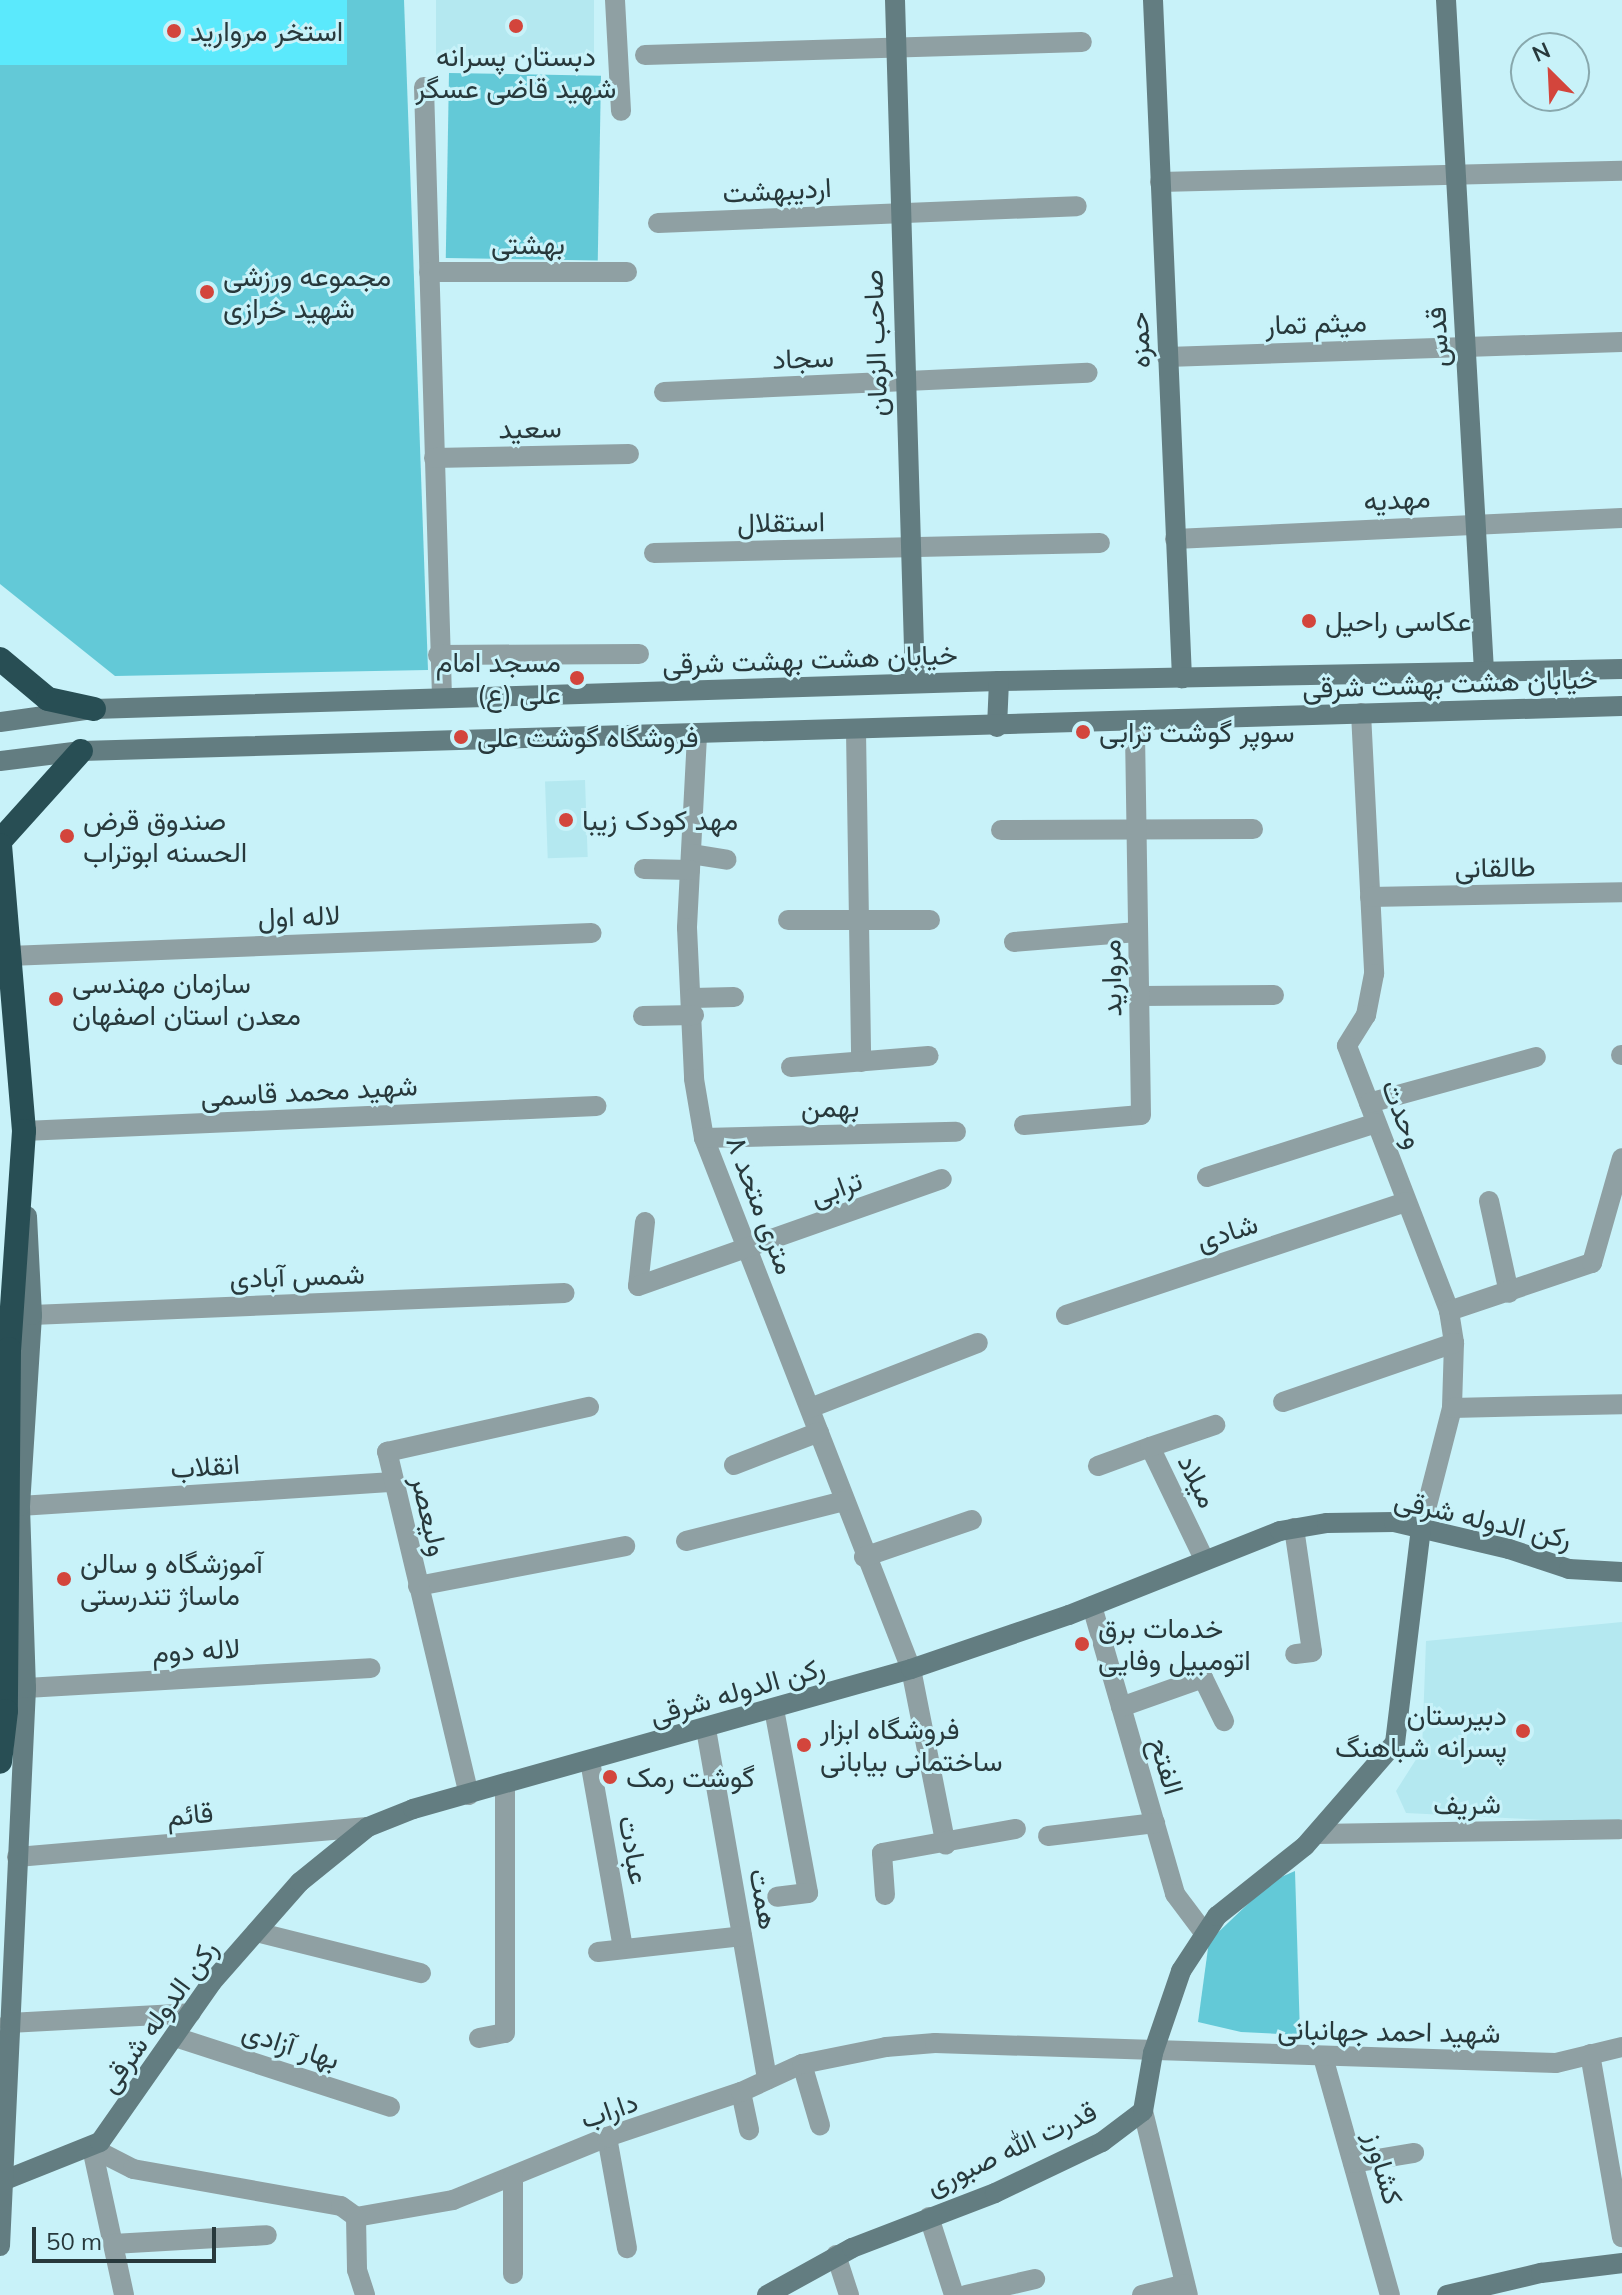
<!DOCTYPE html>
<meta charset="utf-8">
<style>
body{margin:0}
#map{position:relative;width:1622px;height:2295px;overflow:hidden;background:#c8f2f9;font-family:Mulish,Vazirmatn,sans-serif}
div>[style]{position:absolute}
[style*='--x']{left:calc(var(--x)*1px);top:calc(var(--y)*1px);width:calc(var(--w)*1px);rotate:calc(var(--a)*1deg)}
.built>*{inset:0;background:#b4e8f0;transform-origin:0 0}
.green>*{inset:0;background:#63c9d7;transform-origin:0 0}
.water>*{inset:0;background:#5be9fc;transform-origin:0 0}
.street>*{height:20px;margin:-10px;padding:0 10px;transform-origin:10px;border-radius:10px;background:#8fa0a3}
.secondary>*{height:20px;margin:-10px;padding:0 10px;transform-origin:10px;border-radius:10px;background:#637d81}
.highway>*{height:24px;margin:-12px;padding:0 12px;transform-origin:12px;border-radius:12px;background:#284e54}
.dots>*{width:22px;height:22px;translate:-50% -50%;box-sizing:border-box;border:4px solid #c8f2f9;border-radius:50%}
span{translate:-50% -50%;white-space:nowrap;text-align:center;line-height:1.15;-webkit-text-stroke:6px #c8f2f9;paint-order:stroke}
.poi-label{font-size:28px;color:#28393c}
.left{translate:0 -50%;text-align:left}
.right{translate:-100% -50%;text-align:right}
.street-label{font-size:28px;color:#28393c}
.north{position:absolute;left:1510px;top:32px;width:80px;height:80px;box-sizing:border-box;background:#c8f2f9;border:2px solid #88a8ad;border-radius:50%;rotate:336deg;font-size:22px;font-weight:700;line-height:32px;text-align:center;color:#28393c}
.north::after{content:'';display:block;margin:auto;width:28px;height:36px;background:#d3453c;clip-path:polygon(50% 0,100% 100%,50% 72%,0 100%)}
.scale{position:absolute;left:32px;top:2227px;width:184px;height:36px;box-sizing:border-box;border:4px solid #28393c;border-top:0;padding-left:10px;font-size:24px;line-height:28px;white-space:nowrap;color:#28393c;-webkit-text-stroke:6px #c8f2f9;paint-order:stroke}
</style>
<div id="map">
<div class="built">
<i style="left:436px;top:0;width:158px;height:57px"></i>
<i style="left:585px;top:780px;width:77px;height:40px;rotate:88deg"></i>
<i style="clip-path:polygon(1622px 1622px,1622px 1824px,1406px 1813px,1396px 1791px,1422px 1750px,1426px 1641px)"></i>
</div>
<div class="green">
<i style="clip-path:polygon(0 0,404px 0,428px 670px,115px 676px,0 584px)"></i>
<i style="left:449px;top:73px;width:152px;height:185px;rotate:1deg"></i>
<i style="clip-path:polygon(1295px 1871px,1300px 2035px,1241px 2032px,1198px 2022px,1209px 1941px,1272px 1881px)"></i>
</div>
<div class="water">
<i style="left:0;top:0;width:347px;height:65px"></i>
</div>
<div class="street">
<i style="--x:615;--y:0;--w:111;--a:86.9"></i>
<i style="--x:645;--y:55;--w:437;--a:-1.7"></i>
<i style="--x:424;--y:87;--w:611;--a:88.31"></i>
<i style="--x:1160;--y:182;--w:462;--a:-1.4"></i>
<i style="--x:658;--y:223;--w:419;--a:-2.3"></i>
<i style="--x:429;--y:272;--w:198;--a:0"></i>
<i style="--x:1167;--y:357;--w:455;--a:-1.9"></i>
<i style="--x:664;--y:392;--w:424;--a:-2.6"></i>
<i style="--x:434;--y:458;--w:195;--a:-1.2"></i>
<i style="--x:1175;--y:539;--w:447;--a:-2.7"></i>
<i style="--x:654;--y:553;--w:446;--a:-1.3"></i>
<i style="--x:438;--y:655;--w:201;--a:-0.3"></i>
<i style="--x:1361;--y:713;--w:261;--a:87.1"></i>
<i style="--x:1374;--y:974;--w:42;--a:101"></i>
<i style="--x:1366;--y:1015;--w:36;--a:122"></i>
<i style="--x:1347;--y:1046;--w:284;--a:68.9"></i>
<i style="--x:1449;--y:1311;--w:32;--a:81"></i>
<i style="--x:1454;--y:1343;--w:65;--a:91.8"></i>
<i style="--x:1452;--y:1408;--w:125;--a:104.4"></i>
<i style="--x:856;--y:731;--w:331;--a:89.1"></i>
<i style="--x:697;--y:736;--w:192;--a:93"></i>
<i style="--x:687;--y:928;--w:151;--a:87.3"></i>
<i style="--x:694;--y:1079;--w:60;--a:80.4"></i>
<i style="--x:704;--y:1138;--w:570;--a:68.7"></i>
<i style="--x:911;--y:1669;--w:179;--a:78.8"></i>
<i style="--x:1001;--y:830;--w:252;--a:-0.2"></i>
<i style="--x:691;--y:854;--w:36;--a:9"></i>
<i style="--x:644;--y:869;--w:46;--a:1.2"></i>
<i style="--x:1370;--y:897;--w:252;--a:-1.1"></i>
<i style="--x:788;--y:920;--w:142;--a:0"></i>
<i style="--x:1014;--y:942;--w:124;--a:-4.6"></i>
<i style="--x:9;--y:956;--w:583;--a:-2.26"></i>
<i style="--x:1140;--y:996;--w:134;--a:-0.4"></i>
<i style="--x:693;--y:998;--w:41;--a:-1.4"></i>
<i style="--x:643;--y:1016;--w:51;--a:-1.1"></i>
<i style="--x:1621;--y:1055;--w:1;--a:0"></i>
<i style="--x:791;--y:1067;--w:138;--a:-4.6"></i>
<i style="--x:1369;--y:1103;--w:173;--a:-15.4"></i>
<i style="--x:1024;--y:1125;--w:117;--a:-4.9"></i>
<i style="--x:1141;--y:1115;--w:392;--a:-90.9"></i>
<i style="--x:24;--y:1131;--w:573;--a:-2.5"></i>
<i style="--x:704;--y:1138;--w:252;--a:-1.4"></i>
<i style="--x:1207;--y:1177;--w:177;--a:-17.7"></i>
<i style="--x:1489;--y:1201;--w:94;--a:77.7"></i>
<i style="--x:645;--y:1222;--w:64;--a:96.2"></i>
<i style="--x:638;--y:1286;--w:322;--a:-19.4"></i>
<i style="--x:1449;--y:1311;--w:151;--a:-18.6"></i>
<i style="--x:1592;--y:1263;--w:109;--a:-74.1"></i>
<i style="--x:32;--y:1315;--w:533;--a:-2.36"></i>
<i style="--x:1066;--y:1315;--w:358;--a:-18.4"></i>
<i style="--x:1283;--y:1402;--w:181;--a:-19"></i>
<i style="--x:810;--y:1408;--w:180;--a:-21.2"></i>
<i style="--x:1452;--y:1408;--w:170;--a:-1.3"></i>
<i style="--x:734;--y:1465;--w:91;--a:-21.2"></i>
<i style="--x:1098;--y:1466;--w:55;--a:-20.1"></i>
<i style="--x:20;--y:1506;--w:374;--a:-3.7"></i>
<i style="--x:1294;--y:1528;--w:125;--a:81.7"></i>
<i style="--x:1312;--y:1652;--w:17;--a:173"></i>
<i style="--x:686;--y:1541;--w:163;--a:-14.2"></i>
<i style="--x:864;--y:1557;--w:114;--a:-18.9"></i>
<i style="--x:1204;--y:1559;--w:124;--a:-115.7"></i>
<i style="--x:1150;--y:1447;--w:69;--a:-18.7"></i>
<i style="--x:418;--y:1586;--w:211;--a:-10.9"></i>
<i style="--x:1092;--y:1606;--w:300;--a:73.9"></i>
<i style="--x:1175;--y:1894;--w:50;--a:53.1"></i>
<i style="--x:26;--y:1688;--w:345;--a:-3.3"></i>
<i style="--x:1121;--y:1707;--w:87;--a:-19.5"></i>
<i style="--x:1203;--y:1678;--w:48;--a:64"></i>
<i style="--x:774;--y:1709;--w:187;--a:79.5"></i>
<i style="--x:808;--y:1893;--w:31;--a:173"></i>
<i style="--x:706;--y:1729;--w:356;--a:80.1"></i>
<i style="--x:590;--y:1761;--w:191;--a:80"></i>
<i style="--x:469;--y:1795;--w:353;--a:-103.4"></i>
<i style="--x:387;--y:1452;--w:207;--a:-12.6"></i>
<i style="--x:1316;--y:1834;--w:303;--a:-0.9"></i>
<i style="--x:1048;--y:1836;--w:108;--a:-6.9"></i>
<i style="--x:17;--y:1857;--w:352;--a:-4.9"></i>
<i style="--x:885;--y:1895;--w:42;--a:-94.1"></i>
<i style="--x:882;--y:1853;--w:136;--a:-10.2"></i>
<i style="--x:256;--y:1932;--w:170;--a:14"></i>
<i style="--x:598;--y:1952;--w:145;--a:-6.3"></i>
<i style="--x:9;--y:2023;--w:182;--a:-3.1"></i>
<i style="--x:175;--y:2037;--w:226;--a:18"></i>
<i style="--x:479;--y:2038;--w:26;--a:-11"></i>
<i style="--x:505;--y:2033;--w:249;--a:-90"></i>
<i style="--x:1590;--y:2054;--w:186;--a:80.1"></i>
<i style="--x:1323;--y:2057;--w:247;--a:74.3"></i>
<i style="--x:802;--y:2064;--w:64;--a:73.6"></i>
<i style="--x:741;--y:2092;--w:39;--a:78"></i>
<i style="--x:1143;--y:2111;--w:189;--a:76.3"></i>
<i style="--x:607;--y:2137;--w:113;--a:79.8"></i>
<i style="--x:92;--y:2148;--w:46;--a:27.1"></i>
<i style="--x:133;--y:2169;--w:211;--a:10.1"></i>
<i style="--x:341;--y:2206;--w:19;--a:36"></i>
<i style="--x:356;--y:2217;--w:98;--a:-9.9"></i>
<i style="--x:453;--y:2200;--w:166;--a:-22.2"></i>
<i style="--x:607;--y:2137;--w:141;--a:-18.6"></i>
<i style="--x:741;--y:2092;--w:67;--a:-24.7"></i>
<i style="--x:802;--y:2064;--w:86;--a:-11.4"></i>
<i style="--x:886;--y:2047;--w:49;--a:-4.7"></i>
<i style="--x:935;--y:2043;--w:621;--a:1.84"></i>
<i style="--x:1556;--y:2063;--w:68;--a:-13.6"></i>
<i style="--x:92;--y:2148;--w:150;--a:77.7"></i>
<i style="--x:1353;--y:2163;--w:62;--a:-9.3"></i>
<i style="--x:513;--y:2177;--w:97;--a:90"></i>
<i style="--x:356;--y:2217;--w:53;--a:88.9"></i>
<i style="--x:357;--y:2270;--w:26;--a:72"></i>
<i style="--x:929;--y:2217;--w:82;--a:72.2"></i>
<i style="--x:113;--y:2244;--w:154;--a:-3.3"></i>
<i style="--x:836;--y:2255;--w:42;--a:72"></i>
<i style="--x:966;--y:2295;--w:71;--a:-13.1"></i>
<i style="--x:1142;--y:2295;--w:44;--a:-14.3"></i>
</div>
<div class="secondary">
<i style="--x:895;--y:0;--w:683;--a:88.32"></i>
<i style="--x:1153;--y:0;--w:679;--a:87.55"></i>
<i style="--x:1446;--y:0;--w:673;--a:86.76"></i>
<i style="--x:0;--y:722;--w:95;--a:-7.9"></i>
<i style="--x:94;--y:709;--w:905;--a:-1.77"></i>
<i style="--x:999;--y:681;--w:623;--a:-1.1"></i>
<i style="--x:997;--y:727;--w:46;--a:-87.5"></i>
<i style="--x:0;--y:761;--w:82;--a:-7"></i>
<i style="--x:81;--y:751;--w:1542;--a:-1.67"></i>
<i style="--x:0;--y:2182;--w:108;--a:-21.8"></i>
<i style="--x:100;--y:2142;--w:195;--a:-55"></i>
<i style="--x:212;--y:1982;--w:133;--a:-48.7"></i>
<i style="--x:300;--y:1882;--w:87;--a:-39"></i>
<i style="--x:368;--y:1827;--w:48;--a:-21.8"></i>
<i style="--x:413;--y:1809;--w:517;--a:-15.7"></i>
<i style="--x:911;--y:1669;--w:167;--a:-18.9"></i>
<i style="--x:1069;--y:1615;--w:227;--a:-21.7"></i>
<i style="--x:1280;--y:1531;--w:48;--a:-9.7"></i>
<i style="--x:1327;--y:1523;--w:67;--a:-0.9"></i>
<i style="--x:1394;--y:1522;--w:118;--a:13.2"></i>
<i style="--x:1509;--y:1549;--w:63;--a:18.4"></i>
<i style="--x:1569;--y:1569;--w:53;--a:3.2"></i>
<i style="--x:0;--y:2246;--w:559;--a:-87.33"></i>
<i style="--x:26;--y:1688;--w:182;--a:-91.9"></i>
<i style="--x:20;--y:1506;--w:191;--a:-86.4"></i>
<i style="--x:32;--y:1315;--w:99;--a:-92.9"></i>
<i style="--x:767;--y:2295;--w:97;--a:-28.9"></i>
<i style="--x:852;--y:2248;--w:153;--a:-21"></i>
<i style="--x:995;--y:2193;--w:119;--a:-25.5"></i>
<i style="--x:1102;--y:2142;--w:51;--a:-37.1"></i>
<i style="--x:1143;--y:2111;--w:59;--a:-80.2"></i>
<i style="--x:1153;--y:2053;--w:87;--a:-71.1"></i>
<i style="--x:1181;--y:1971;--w:66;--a:-56.8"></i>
<i style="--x:1217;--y:1916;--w:112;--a:-38.5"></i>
<i style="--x:1305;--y:1846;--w:137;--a:-48.9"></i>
<i style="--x:1395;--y:1743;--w:216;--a:-83.1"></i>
<i style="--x:1447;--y:2295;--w:97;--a:-13.2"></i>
<i style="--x:1541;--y:2273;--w:82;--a:-7"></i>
</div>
<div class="highway">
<i style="--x:0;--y:659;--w:62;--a:39.8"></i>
<i style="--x:48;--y:699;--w:47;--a:12.3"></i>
<i style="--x:0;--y:841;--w:121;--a:-48"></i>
<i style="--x:0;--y:845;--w:287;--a:85.2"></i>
<i style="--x:24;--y:1131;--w:219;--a:93.9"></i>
<i style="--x:9;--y:1349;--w:362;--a:90.5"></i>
<i style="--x:6;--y:1711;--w:51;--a:96.7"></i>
</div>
<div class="dots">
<i style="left:516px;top:26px;background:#d3453c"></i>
<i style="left:174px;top:31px;background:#d3453c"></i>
<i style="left:207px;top:292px;background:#d3453c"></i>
<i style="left:1309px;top:621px;background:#d3453c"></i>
<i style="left:577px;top:678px;background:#d3453c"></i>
<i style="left:1083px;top:732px;background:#d3453c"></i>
<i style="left:461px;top:737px;background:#d3453c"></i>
<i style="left:566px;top:820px;background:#d3453c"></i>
<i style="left:67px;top:836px;background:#d3453c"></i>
<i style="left:56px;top:999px;background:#d3453c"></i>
<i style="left:64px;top:1579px;background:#d3453c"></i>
<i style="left:1082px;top:1644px;background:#d3453c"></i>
<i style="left:1523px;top:1731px;background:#d3453c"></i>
<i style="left:804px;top:1745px;background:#d3453c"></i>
<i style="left:610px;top:1777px;background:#d3453c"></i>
</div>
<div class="poi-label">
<span class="left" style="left:190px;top:31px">استخر مروارید</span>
<span style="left:516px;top:72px">دبستان پسرانه<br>شهید قاضی عسگر</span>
<span class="left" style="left:223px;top:292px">مجموعه ورزشی<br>شهید خرازی</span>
<span class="left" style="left:1325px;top:621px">عکاسی راحیل</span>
<span class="right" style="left:561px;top:678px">مسجد امام<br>علی (ع)</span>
<span class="left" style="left:1099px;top:732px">سوپر گوشت ترابی</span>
<span class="left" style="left:477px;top:737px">فروشگاه گوشت علی</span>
<span class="left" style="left:83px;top:836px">صندوق قرض<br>الحسنه ابوتراب</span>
<span class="left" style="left:582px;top:820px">مهد کودک زیبا</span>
<span class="left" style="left:72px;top:999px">سازمان مهندسی<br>معدن استان اصفهان</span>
<span class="left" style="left:80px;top:1579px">آموزشگاه و سالن<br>ماساژ تندرستی</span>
<span class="left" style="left:1098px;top:1644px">خدمات برق<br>اتومبیل وفایی</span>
<span class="right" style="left:1507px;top:1731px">دبیرستان<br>پسرانه شباهنگ</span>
<span class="left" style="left:820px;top:1745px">فروشگاه ابزار<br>ساختمانی بیابانی</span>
<span class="left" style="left:626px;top:1777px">گوشت رمک</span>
</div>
<div class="street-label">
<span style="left:777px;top:190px;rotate:-3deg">اردیبهشت</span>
<span style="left:528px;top:244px">بهشتی</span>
<span style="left:1316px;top:323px;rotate:-2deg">میثم تمار</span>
<span style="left:1437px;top:337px;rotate:-93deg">قدس</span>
<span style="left:1139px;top:340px;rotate:-92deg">حمزه</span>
<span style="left:875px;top:343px;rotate:-92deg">صاحب الزمان</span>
<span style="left:803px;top:358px;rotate:-2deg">سجاد</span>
<span style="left:530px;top:428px;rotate:-1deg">سعید</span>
<span style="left:1397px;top:499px;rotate:-3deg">مهدیه</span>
<span style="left:781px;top:522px;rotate:-1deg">استقلال</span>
<span style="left:810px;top:659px;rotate:-2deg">خیابان هشت بهشت شرقی</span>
<span style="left:1450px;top:683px;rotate:-2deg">خیابان هشت بهشت شرقی</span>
<span style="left:1495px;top:867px;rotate:-1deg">طالقانی</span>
<span style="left:299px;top:916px;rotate:-2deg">لاله اول</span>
<span style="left:1111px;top:978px;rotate:-91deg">مروارید</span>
<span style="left:309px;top:1091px;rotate:-3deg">شهید محمد قاسمی</span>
<span style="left:830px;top:1107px;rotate:-1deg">بهمن</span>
<span style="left:1403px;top:1114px;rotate:69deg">وحدت</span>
<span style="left:836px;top:1188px;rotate:-20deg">ترابی</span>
<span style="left:761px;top:1205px;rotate:69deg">۸ متری متحد</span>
<span style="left:1227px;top:1232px;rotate:-18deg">شادی</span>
<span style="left:297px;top:1276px;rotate:-2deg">شمس آبادی</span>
<span style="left:205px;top:1466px;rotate:-4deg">انقلاب</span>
<span style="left:1198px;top:1481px;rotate:64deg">میلاد</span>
<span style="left:430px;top:1516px;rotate:77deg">ولیعصر</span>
<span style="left:1483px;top:1519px;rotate:13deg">رکن الدوله شرقی</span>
<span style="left:196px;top:1650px;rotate:-3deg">لاله دوم</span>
<span style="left:737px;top:1691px;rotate:-16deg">رکن الدوله شرقی</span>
<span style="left:1167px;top:1766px;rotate:74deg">الفتح</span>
<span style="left:1467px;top:1804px;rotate:-1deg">شریف</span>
<span style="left:190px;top:1814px;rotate:-5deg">قائم</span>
<span style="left:634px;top:1850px;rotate:80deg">عبادت</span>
<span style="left:764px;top:1899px;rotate:80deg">همت</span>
<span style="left:158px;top:2016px;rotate:-54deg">رکن الدوله شرقی</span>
<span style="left:1389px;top:2031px;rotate:1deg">شهید احمد جهانبانی</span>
<span style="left:291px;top:2045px;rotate:18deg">بهار آزادی</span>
<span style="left:609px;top:2110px;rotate:-19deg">داراب</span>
<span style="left:1011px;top:2148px;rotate:-25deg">قدرت الله صبوری</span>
<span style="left:1384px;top:2168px;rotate:74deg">کشاورز</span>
</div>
<div class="north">N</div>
<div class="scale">50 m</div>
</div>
